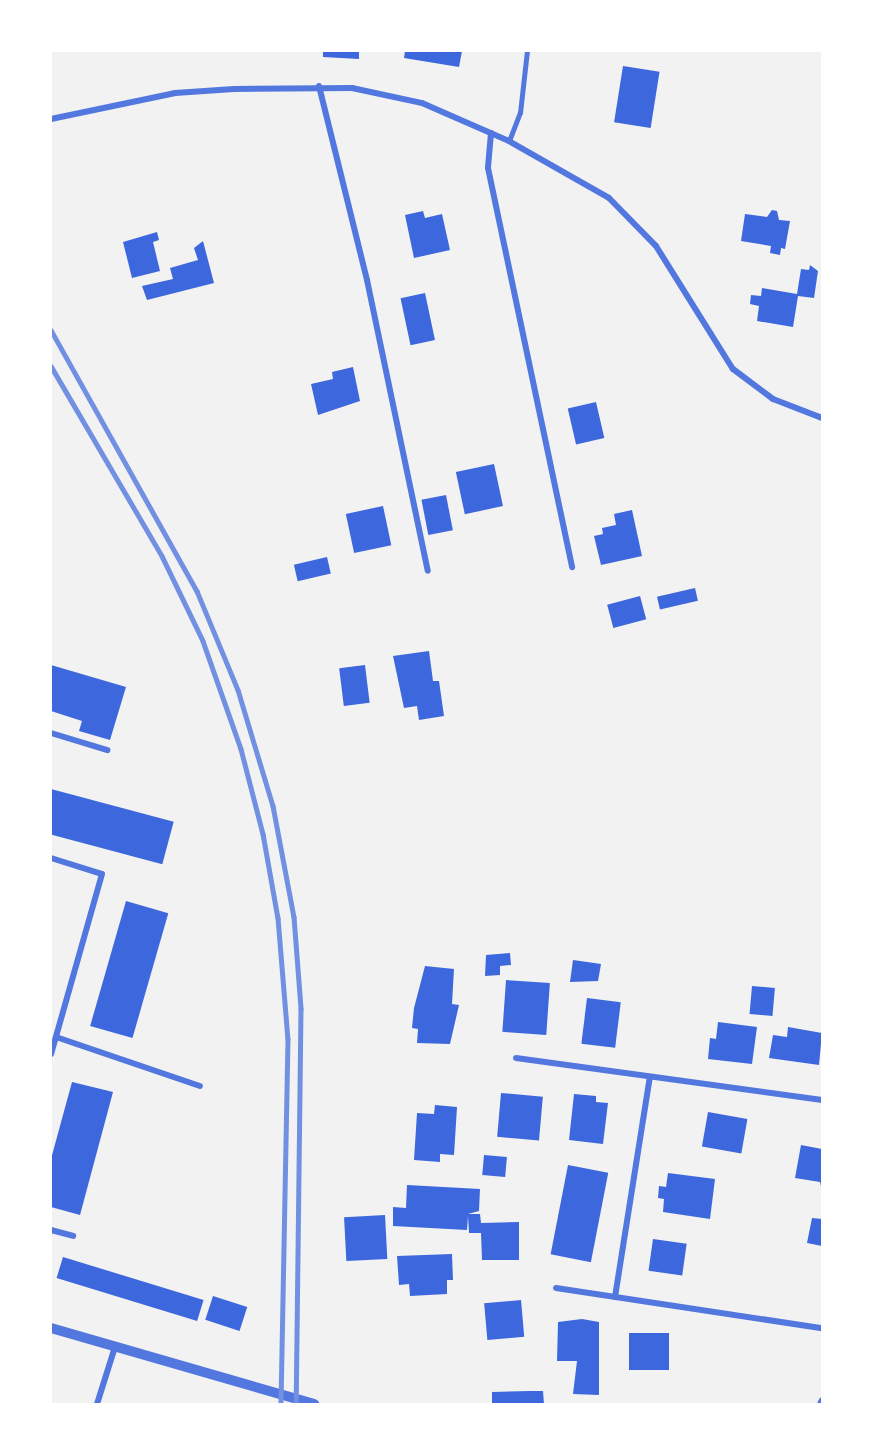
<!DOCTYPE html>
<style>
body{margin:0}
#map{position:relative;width:873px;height:1455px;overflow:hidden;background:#f2f2f2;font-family:"Fira Sans Condensed",sans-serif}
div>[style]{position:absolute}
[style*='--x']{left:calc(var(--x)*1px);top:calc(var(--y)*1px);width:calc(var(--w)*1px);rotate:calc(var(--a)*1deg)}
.building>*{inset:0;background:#3d67dc;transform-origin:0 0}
.service>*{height:4.5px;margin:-2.25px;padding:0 2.25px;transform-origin:2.25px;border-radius:2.25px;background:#5277de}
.minor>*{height:6px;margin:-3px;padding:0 3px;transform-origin:3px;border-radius:3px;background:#5277de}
.tertiary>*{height:10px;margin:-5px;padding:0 5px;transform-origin:5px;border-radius:5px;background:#5277de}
.rail>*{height:4.5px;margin:-2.25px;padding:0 2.25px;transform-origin:2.25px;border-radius:2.25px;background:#7290e2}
span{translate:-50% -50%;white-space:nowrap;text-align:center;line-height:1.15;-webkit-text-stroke:4.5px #fff;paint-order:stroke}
.frame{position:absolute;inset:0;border:52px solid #fff;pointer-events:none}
</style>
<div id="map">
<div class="building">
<i style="clip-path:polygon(323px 51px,359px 51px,359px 59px,323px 57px)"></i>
<i style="clip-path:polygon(405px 51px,462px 51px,459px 67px,404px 58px)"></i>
<i style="left:623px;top:66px;width:37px;height:57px;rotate:9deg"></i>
<i style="clip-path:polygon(772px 210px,777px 211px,779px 220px,790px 221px,785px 249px,781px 248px,780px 255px,770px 253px,771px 246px,741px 241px,745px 214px,767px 217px)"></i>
<i style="clip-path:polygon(423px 211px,425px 218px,442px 214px,450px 250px,414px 258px,405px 215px)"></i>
<i style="clip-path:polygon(157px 232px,159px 240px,153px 242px,160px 271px,132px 278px,123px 242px)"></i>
<i style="clip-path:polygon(203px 241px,214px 283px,147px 300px,142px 286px,173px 279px,170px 268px,198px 260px,194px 248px)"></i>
<i style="clip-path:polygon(810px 265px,818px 271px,814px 298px,798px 296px,793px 327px,757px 321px,759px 306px,750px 304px,751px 295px,761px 296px,762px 288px,797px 294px,801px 269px,809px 270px)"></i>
<i style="left:425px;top:293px;width:48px;height:25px;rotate:78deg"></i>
<i style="clip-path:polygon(353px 367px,360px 401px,318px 415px,311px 384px,333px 379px,332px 372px)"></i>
<i style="left:596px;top:402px;width:37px;height:29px;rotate:77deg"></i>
<i style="left:494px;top:464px;width:43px;height:39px;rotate:78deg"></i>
<i style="left:446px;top:495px;width:36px;height:25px;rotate:79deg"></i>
<i style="left:383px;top:506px;width:40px;height:38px;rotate:78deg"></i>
<i style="clip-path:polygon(632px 510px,642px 556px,601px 565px,594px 536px,603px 534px,602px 528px,616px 525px,614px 514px)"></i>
<i style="left:327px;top:557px;width:17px;height:34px;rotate:77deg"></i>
<i style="left:695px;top:588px;width:13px;height:39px;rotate:77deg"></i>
<i style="left:640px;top:596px;width:24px;height:34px;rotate:75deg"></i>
<i style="clip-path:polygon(429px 651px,433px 681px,439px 681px,444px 716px,419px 720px,417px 706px,404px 708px,393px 656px)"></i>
<i style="clip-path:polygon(51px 665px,126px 687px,110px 740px,79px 731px,82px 721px,51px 711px)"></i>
<i style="left:365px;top:665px;width:38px;height:26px;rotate:83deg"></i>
<i style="left:51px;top:789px;width:127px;height:44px;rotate:15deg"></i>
<i style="left:126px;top:901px;width:44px;height:130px;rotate:16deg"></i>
<i style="clip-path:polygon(510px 953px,511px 965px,500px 966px,500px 975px,485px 976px,486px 955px)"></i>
<i style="clip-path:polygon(573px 960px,601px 964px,598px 981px,570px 982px)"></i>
<i style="clip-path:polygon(425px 966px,454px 969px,452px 1004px,459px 1005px,450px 1044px,417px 1043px,418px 1029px,412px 1028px,414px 1008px)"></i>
<i style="left:506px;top:980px;width:44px;height:52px;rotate:4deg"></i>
<i style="left:752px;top:986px;width:23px;height:28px;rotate:5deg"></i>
<i style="left:587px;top:998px;width:34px;height:46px;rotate:7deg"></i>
<i style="clip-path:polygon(718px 1022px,757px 1027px,752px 1064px,708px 1059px,710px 1038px,716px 1039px)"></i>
<i style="clip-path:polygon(788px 1027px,822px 1033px,819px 1065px,769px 1058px,773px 1035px,787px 1037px)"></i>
<i style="clip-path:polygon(72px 1082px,113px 1092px,80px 1215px,51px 1207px,51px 1159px)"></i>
<i style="left:501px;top:1093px;width:42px;height:44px;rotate:5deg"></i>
<i style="clip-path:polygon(574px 1094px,596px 1096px,596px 1102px,608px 1103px,603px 1144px,569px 1140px)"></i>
<i style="clip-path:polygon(435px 1105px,457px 1107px,454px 1155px,440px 1154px,440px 1162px,414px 1160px,417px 1113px,434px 1114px)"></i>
<i style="left:708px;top:1112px;width:40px;height:35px;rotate:10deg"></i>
<i style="clip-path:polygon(801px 1145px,822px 1149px,822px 1191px,820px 1182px,795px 1178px)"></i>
<i style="left:484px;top:1155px;width:23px;height:20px;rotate:5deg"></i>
<i style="left:568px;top:1165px;width:41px;height:91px;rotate:11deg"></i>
<i style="clip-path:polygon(668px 1173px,715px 1179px,710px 1219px,663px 1212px,664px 1199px,658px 1198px,659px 1186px,666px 1187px)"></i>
<i style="clip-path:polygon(407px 1185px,480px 1189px,479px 1211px,468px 1214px,480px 1214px,481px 1223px,519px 1222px,519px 1260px,482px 1260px,481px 1233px,469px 1233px,468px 1216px,467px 1230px,393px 1226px,393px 1207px,406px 1208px)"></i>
<i style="left:385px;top:1215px;width:44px;height:41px;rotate:87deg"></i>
<i style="clip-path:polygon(812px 1218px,822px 1219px,822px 1246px,807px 1243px)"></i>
<i style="left:653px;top:1239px;width:34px;height:32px;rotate:8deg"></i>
<i style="clip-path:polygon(452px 1254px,453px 1280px,447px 1280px,447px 1294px,410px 1296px,409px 1284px,399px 1285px,397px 1256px)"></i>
<i style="left:63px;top:1257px;width:147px;height:22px;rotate:17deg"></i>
<i style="left:213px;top:1296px;width:36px;height:25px;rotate:18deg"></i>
<i style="left:521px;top:1300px;width:37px;height:37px;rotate:85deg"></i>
<i style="clip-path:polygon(582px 1319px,599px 1322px,599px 1395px,573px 1394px,577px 1361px,557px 1361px,558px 1322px)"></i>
<i style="left:669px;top:1333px;width:37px;height:40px;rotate:90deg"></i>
<i style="clip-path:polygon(530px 1391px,543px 1391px,544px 1404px,492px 1404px,492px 1392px)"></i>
</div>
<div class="service">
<i style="--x:509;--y:141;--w:30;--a:-69"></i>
<i style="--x:520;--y:113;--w:62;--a:-83.6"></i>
</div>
<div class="minor">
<i style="--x:319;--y:86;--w:200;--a:76.1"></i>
<i style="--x:367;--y:280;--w:297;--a:78.2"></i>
<i style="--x:51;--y:119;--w:127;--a:-11.8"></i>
<i style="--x:175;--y:93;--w:59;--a:-3.9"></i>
<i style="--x:234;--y:89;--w:118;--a:-0.5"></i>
<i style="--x:352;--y:88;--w:72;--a:12.1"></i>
<i style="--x:422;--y:103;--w:95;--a:23.6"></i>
<i style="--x:509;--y:141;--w:115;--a:29.7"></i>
<i style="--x:609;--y:198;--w:67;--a:45.6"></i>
<i style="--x:656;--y:246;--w:145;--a:58"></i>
<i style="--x:733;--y:369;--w:50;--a:36.9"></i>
<i style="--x:773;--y:399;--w:53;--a:21.2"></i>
<i style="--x:491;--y:133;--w:35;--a:95"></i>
<i style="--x:488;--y:168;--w:408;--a:78.1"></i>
<i style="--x:51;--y:733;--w:59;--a:16.9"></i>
<i style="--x:51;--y:858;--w:53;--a:17.4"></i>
<i style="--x:102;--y:874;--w:187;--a:105.8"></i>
<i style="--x:56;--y:1037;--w:152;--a:18.8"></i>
<i style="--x:516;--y:1058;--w:309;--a:7.8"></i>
<i style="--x:51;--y:1230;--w:23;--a:15"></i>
<i style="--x:556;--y:1288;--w:269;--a:8.6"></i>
<i style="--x:615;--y:1297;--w:223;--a:-81"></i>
<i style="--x:97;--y:1404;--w:60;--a:-72.5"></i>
<i style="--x:820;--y:1404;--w:4;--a:-63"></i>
</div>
<div class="tertiary">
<i style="--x:51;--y:1328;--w:274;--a:16.1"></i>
</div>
<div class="rail">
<i style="--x:51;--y:330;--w:299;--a:60.8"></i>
<i style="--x:197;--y:591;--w:107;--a:67.5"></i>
<i style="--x:238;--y:690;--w:121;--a:73.2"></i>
<i style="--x:273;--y:806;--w:113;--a:79.3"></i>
<i style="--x:294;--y:917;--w:92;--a:85.6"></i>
<i style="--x:301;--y:1009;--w:395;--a:90.7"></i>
<i style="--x:51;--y:366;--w:220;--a:59.7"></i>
<i style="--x:162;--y:556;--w:94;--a:64.2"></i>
<i style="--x:203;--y:641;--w:114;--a:70.6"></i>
<i style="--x:241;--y:749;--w:88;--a:75.5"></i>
<i style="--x:263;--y:834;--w:85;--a:79.9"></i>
<i style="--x:278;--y:918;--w:121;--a:85.3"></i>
<i style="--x:288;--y:1039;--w:365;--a:91.1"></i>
</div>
<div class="frame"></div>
</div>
